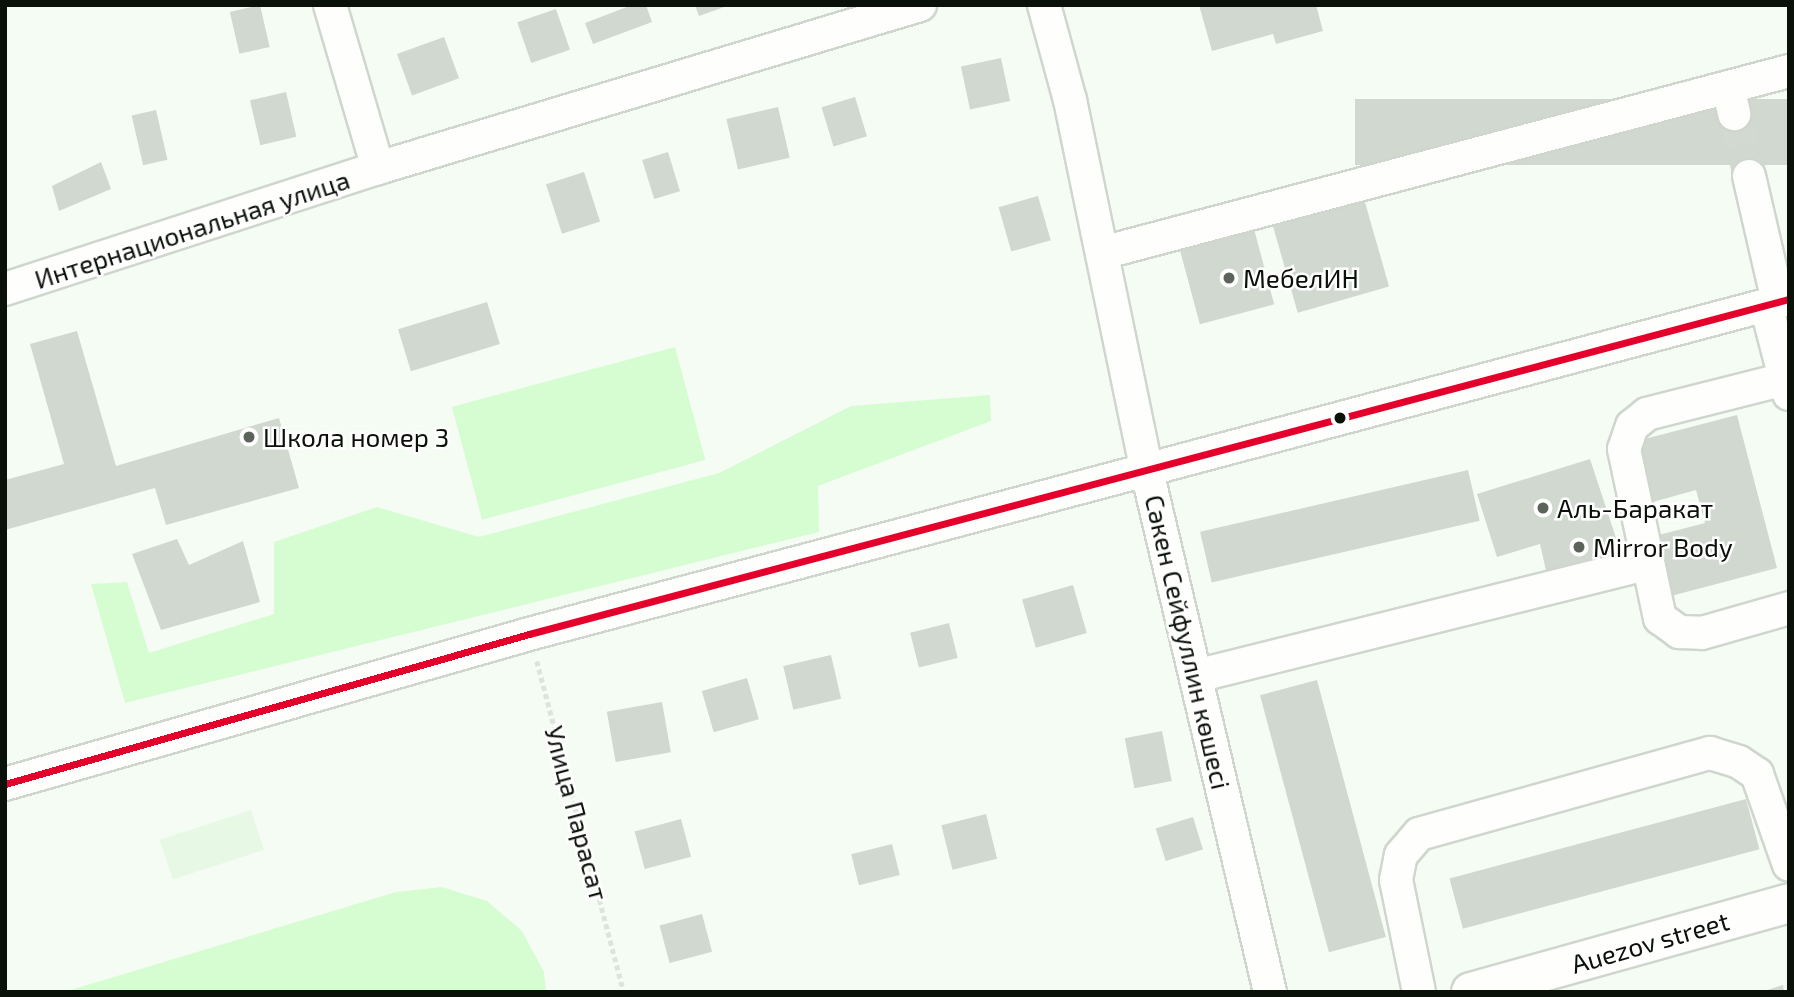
<!DOCTYPE html>
<meta charset="utf-8">
<style>
body{margin:0}
#map{position:relative;width:1794px;height:997px;overflow:hidden;background:#f5fcf4;font-family:"Exo 2",sans-serif}
div>[style]{position:absolute}
[style*='--x']{left:calc(var(--x)*1px);top:calc(var(--y)*1px);width:calc(var(--w)*1px);rotate:calc(var(--a)*1deg)}
.built>*{inset:0;background:#e7f9e5;transform-origin:0 0}
.green>*{inset:0;background:#d6fdd2;transform-origin:0 0}
.building>*{inset:0;background:#d0d8cf;transform-origin:0 0}
.minor-tunnel>*{height:32px;margin-top:-16px;transform-origin:0;background:repeating-linear-gradient(90deg,#d2d9d1 0 32px,transparent 0 48px)}
.path>*{height:4.5px;margin-top:-2.25px;transform-origin:0;background:repeating-linear-gradient(90deg,#e0e2e0 0 5px,transparent 0 8.5px)}
.roads{filter:drop-shadow(2px 0 #cfd6ce) drop-shadow(-2px 0 #cfd6ce) drop-shadow(0 2px #cfd6ce) drop-shadow(0 -2px #cfd6ce)}
.minor>*{height:32px;margin:-16px;padding:0 16px;transform-origin:16px;border-radius:16px;background:#fefffd}
.major>*{height:38px;margin:-19px;padding:0 19px;transform-origin:19px;border-radius:19px;background:#fefffd}
.bus-1>*{height:7px;margin:-3.5px;padding:0 3.5px;transform-origin:3.5px;border-radius:3.5px;background:#e4002b}
.dots>*{width:19px;height:19px;translate:-50% -50%;box-sizing:border-box;border:4px solid #fff;border-radius:50%}
span{translate:-50% -50%;white-space:nowrap;text-align:center;line-height:1.15;-webkit-text-stroke:5px #fff;paint-order:stroke}
.street-label{font-size:26px;color:#0a1109}
.poi-label{font-size:26px;color:#0a1109}
.left{translate:0 -50%;text-align:left}
.frame{position:absolute;inset:0;border:7px solid #0a1109;pointer-events:none}
</style>
<div id="map">
<div class="built">
<i style="left:251px;top:810px;width:42px;height:96px;rotate:72deg"></i>
</div>
<div class="green">
<i style="left:675px;top:347px;width:117px;height:231px;rotate:75deg"></i>
<i style="clip-path:polygon(990px 395px,991px 421px,818px 486px,819px 532px,125px 703px,91px 584px,127px 582px,149px 653px,274px 614px,274px 542px,377px 507px,479px 537px,719px 473px,851px 406px)"></i>
<i style="clip-path:polygon(442px 887px,487px 901px,522px 931px,544px 972px,546px 992px,64px 992px,396px 892px)"></i>
</div>
<div class="building">
<i style="left:260px;top:5px;width:43px;height:31px;rotate:77deg"></i>
<i style="clip-path:polygon(632px 5px,646px 5px,652px 22px,593px 44px,585px 23px)"></i>
<i style="clip-path:polygon(695px 5px,726px 5px,727px 6px,699px 16px)"></i>
<i style="clip-path:polygon(1199px 5px,1316px 5px,1323px 31px,1276px 44px,1273px 34px,1212px 51px)"></i>
<i style="left:556px;top:9px;width:43px;height:41px;rotate:71deg"></i>
<i style="left:444px;top:37px;width:44px;height:50px;rotate:70deg"></i>
<i style="left:1001px;top:58px;width:44px;height:41px;rotate:78deg"></i>
<i style="left:286px;top:92px;width:46px;height:37px;rotate:77deg"></i>
<i style="left:855px;top:97px;width:41px;height:35px;rotate:73deg"></i>
<i style="left:1789px;top:99px;width:66px;height:434px;rotate:90deg"></i>
<i style="left:778px;top:107px;width:52px;height:53px;rotate:77deg"></i>
<i style="left:156px;top:110px;width:51px;height:25px;rotate:77deg"></i>
<i style="left:668px;top:152px;width:41px;height:27px;rotate:73deg"></i>
<i style="clip-path:polygon(101px 162px,111px 189px,59px 211px,52px 186px)"></i>
<i style="left:584px;top:172px;width:52px;height:40px;rotate:72deg"></i>
<i style="left:1038px;top:196px;width:46px;height:41px;rotate:74deg"></i>
<i style="left:1364px;top:199px;width:91px;height:95px;rotate:74deg"></i>
<i style="left:1254px;top:229px;width:78px;height:77px;rotate:75deg"></i>
<i style="left:487px;top:302px;width:44px;height:93px;rotate:73deg"></i>
<i style="clip-path:polygon(77px 331px,116px 466px,279px 418px,299px 488px,166px 525px,155px 488px,5px 530px,5px 480px,64px 464px,30px 344px)"></i>
<i style="clip-path:polygon(1737px 415px,1777px 568px,1671px 596px,1655px 536px,1705px 523px,1696px 490px,1649px 503px,1633px 442px)"></i>
<i style="clip-path:polygon(1590px 459px,1620px 550px,1547px 575px,1540px 544px,1497px 557px,1477px 494px)"></i>
<i style="left:1468px;top:470px;width:52px;height:275px;rotate:77deg"></i>
<i style="clip-path:polygon(177px 539px,189px 565px,243px 541px,260px 602px,161px 630px,132px 554px)"></i>
<i style="left:1073px;top:585px;width:50px;height:53px;rotate:74deg"></i>
<i style="left:949px;top:623px;width:36px;height:40px;rotate:76deg"></i>
<i style="left:831px;top:655px;width:45px;height:49px;rotate:77deg"></i>
<i style="left:747px;top:678px;width:43px;height:47px;rotate:74deg"></i>
<i style="left:1317px;top:680px;width:266px;height:59px;rotate:75deg"></i>
<i style="left:662px;top:702px;width:51px;height:56px;rotate:80deg"></i>
<i style="left:1162px;top:731px;width:51px;height:38px;rotate:79deg"></i>
<i style="left:1746px;top:799px;width:52px;height:307px;rotate:75deg"></i>
<i style="left:986px;top:814px;width:46px;height:46px;rotate:76deg"></i>
<i style="left:1193px;top:817px;width:34px;height:39px;rotate:73deg"></i>
<i style="left:681px;top:819px;width:39px;height:48px;rotate:75deg"></i>
<i style="left:892px;top:844px;width:32px;height:42px;rotate:76deg"></i>
<i style="left:702px;top:914px;width:39px;height:44px;rotate:75deg"></i>
<i style="clip-path:polygon(1783px 985px,1784px 992px,1764px 992px,1764px 991px)"></i>
</div>
<div class="minor-tunnel">
<i style="--x:1734;--y:114;--w:64;--a:76.4"></i>
</div>
<div class="path">
<i style="--x:537;--y:661;--w:342;--a:75.3"></i>
</div>
<div class="roads">
<div class="minor">
<i style="--x:330;--y:5;--w:170;--a:73.6"></i>
<i style="--x:1044;--y:5;--w:98;--a:74.7"></i>
<i style="--x:1070;--y:100;--w:375;--a:78.3"></i>
<i style="--x:1146;--y:467;--w:539;--a:76.71"></i>
<i style="--x:1728;--y:87;--w:28;--a:77"></i>
<i style="--x:1749;--y:176;--w:129;--a:77"></i>
<i style="--x:1102;--y:253;--w:711;--a:-14.84"></i>
<i style="--x:5;--y:289;--w:392;--a:-18"></i>
<i style="--x:378;--y:168;--w:566;--a:-16.74"></i>
<i style="--x:1766;--y:305;--w:92;--a:75.5"></i>
<i style="--x:1785;--y:379;--w:142;--a:165.8"></i>
<i style="--x:1647;--y:414;--w:19;--a:141"></i>
<i style="--x:1632;--y:426;--w:24;--a:109"></i>
<i style="--x:1624;--y:449;--w:173;--a:78"></i>
<i style="--x:1660;--y:618;--w:24;--a:36"></i>
<i style="--x:1679;--y:632;--w:23;--a:2"></i>
<i style="--x:1702;--y:633;--w:91;--a:-16"></i>
<i style="--x:1196;--y:676;--w:466;--a:-14"></i>
<i style="--x:5;--y:784;--w:545;--a:-15.97"></i>
<i style="--x:529;--y:634;--w:1304;--a:-14.89"></i>
<i style="--x:1419;--y:992;--w:114;--a:-101.6"></i>
<i style="--x:1396;--y:880;--w:25;--a:-79"></i>
<i style="--x:1401;--y:855;--w:28;--a:-49"></i>
<i style="--x:1419;--y:834;--w:302;--a:-15.6"></i>
<i style="--x:1710;--y:753;--w:30;--a:17"></i>
<i style="--x:1739;--y:762;--w:22;--a:34"></i>
<i style="--x:1757;--y:774;--w:96;--a:70.6"></i>
</div>
<div class="major">
<i style="--x:1471;--y:992;--w:330;--a:-15.6"></i>
</div>
</div>
<div class="bus-1">
<i style="--x:5;--y:784;--w:545;--a:-15.97"></i>
<i style="--x:529;--y:634;--w:1304;--a:-14.89"></i>
</div>
<div class="dots">
<i style="left:1229px;top:278px;background:#5c635b"></i>
<i style="left:1340px;top:418px;background:#0a1109"></i>
<i style="left:249px;top:437px;background:#5c635b"></i>
<i style="left:1543px;top:508px;background:#5c635b"></i>
<i style="left:1579px;top:547px;background:#5c635b"></i>
</div>
<div class="street-label">
<span style="left:192px;top:229px;rotate:-18deg">Интернациональная улица</span>
<span style="left:1188px;top:642px;rotate:77deg">Сәкен Сейфуллин көшесі</span>
<span style="left:577px;top:813px;rotate:75deg">Улица Парасат</span>
<span style="left:1650px;top:942px;rotate:-16deg">Auezov street</span>
</div>
<div class="poi-label">
<span class="left" style="left:1243px;top:278px">МебелИН</span>
<span class="left" style="left:263px;top:437px">Школа номер 3</span>
<span class="left" style="left:1557px;top:508px">Аль-Баракат</span>
<span class="left" style="left:1593px;top:547px">Mirror Body</span>
</div>
<div class="frame"></div>
</div>
